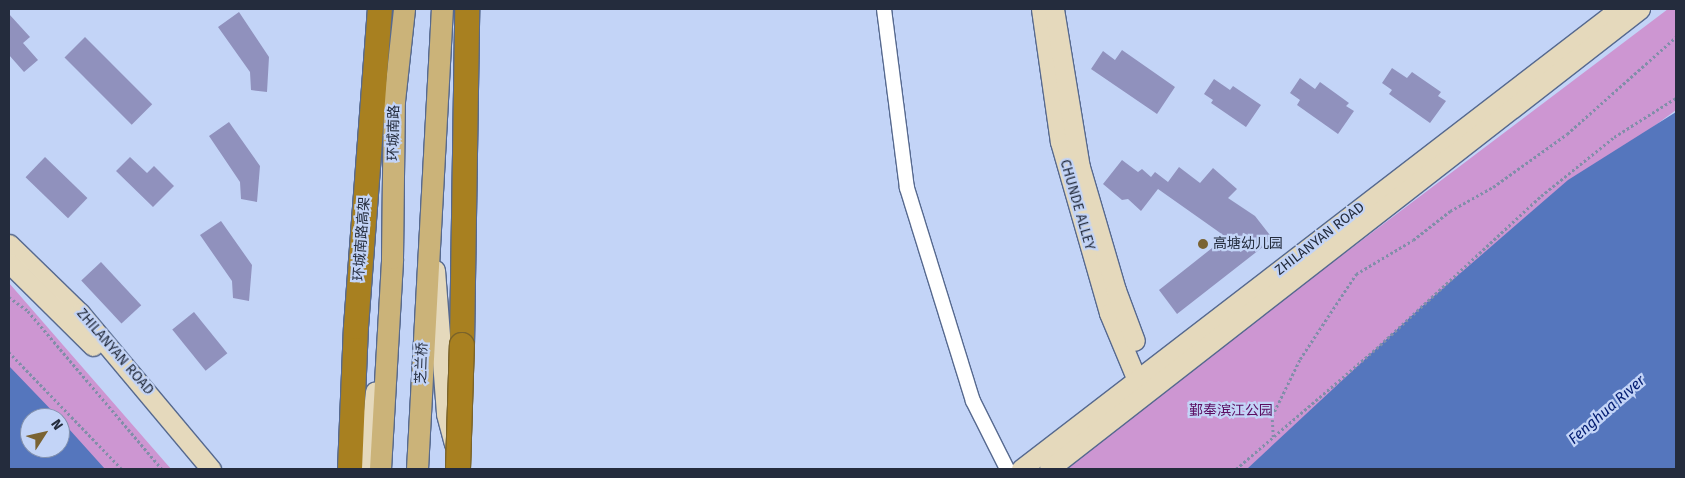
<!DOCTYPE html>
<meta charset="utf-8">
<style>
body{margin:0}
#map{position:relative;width:1685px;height:478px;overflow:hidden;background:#c3d4f7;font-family:"Fira Sans","Noto Sans SC",sans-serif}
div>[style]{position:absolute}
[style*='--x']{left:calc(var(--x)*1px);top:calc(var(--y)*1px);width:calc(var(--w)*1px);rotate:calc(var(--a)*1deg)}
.green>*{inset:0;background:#cd96d2}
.water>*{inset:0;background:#5576bd}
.building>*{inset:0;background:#9091bd;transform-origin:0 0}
.path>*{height:2.5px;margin-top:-1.25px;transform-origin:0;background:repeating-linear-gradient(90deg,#818ea9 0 2.5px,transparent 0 5px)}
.roads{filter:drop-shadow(1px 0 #56698f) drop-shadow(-1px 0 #56698f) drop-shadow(0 1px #56698f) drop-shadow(0 -1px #56698f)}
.street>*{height:14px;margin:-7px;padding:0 7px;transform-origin:7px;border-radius:7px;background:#fff}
.secondary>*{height:19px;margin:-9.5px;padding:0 9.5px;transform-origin:9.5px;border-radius:9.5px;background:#e5d9bc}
.primary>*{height:21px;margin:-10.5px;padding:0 10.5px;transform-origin:10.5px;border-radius:10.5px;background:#cbb379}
.highway>*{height:24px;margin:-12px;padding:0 12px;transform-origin:12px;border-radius:12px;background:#a88020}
.bridges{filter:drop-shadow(1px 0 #7a632a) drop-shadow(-1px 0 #7a632a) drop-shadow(0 1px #7a632a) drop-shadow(0 -1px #7a632a)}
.highway-bridge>*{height:24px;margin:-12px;padding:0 12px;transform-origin:12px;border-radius:12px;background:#a88020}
.dots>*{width:14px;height:14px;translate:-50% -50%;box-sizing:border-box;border:2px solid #c3d4f7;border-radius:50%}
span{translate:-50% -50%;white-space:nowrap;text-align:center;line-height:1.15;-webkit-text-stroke:4.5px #c3d4f7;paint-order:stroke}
.street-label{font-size:14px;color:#242c3d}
.poi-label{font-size:14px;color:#242c3d}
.left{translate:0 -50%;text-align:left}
.park-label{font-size:14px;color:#5b0e62}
.water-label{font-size:15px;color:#031c71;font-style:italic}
.frame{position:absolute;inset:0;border:10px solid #242c3d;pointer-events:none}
.north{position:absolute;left:20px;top:408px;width:50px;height:50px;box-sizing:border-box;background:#c3d4f7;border:1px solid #8391ad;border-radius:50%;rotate:55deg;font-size:14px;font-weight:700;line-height:20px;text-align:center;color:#242c3d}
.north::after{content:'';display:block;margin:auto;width:18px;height:22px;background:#7a6333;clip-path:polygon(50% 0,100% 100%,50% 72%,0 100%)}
</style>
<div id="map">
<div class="green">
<i style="clip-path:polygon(1668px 9px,1676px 9px,1676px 110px,1526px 221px,1252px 469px,1066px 469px,1157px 395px)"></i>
<i style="clip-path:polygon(9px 283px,171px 469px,99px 469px,60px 425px,60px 418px,53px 418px,9px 375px)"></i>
</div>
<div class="water">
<i style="clip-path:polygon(1676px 112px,1676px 469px,1247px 469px,1419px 309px,1568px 180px)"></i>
<i style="clip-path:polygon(9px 366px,59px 418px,30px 418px,30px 448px,60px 448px,60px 419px,105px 469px,9px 469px)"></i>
</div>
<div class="building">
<i style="clip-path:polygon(239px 12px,269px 57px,267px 92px,251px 90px,250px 72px,218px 27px)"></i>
<i style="clip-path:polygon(9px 14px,30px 37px,23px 43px,38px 60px,24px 72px,9px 55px)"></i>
<i style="left:85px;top:37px;width:95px;height:29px;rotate:45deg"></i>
<i style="clip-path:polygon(1122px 50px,1175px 87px,1157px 114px,1091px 69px,1103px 51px,1115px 60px)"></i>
<i style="clip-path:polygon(1392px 68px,1407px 78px,1412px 72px,1441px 92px,1438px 96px,1446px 101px,1430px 123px,1389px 94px,1392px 90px,1382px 83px)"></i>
<i style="clip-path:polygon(1300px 78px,1315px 89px,1320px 82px,1349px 103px,1346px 106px,1354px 111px,1338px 134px,1297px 105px,1300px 100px,1290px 93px)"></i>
<i style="clip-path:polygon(1214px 79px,1230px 90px,1233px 86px,1261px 105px,1246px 127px,1211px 103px,1213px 100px,1204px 94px)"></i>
<i style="clip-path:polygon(229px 122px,260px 166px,257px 202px,241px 199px,240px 182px,209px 136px)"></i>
<i style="left:45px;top:157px;width:59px;height:28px;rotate:44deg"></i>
<i style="clip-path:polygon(130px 157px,147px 173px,154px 166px,174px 186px,153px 207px,116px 171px)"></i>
<i style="clip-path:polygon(1122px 160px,1138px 172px,1142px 169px,1151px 177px,1155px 172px,1168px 182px,1179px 167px,1200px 183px,1213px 168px,1237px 189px,1228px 198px,1255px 216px,1273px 239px,1177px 314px,1159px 290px,1226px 237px,1158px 189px,1141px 211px,1128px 199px,1122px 200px,1103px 184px)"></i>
<i style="clip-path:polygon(221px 221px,252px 265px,249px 301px,233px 298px,232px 281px,200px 235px)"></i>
<i style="left:101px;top:262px;width:59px;height:27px;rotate:47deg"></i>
<i style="left:194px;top:312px;width:53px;height:28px;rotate:51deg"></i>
</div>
<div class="path">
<i style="--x:9;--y:297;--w:24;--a:36"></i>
<i style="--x:28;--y:311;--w:207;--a:49.7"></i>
<i style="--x:9;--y:352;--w:163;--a:46"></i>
<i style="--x:1273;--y:437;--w:21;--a:-93"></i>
<i style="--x:1272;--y:416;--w:64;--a:-63.8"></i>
<i style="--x:1300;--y:359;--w:102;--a:-56.6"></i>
<i style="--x:1356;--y:274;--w:66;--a:-30.8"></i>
<i style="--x:1413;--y:240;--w:47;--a:-38.1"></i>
<i style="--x:1450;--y:211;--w:49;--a:-29.2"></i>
<i style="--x:1493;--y:187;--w:91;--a:-35.6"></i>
<i style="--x:1567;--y:134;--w:146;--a:-41.7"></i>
<i style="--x:1236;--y:469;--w:190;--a:-40.7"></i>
<i style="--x:1380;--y:345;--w:219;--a:-42.8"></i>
<i style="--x:1541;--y:196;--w:94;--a:-38.9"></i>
<i style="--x:1614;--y:137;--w:73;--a:-32.2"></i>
</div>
<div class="roads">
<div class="street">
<i style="--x:884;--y:9;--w:180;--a:82.7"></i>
<i style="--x:907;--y:188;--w:223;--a:72.8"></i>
<i style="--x:973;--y:401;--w:76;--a:63.4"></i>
</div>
<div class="secondary">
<i style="--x:1041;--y:9;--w:134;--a:81.9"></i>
<i style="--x:1060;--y:142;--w:178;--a:74"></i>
<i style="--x:1109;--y:313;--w:83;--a:67.4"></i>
<i style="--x:1054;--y:9;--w:160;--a:80.7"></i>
<i style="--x:1080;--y:167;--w:128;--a:73.7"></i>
<i style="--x:1116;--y:290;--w:54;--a:69.6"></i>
<i style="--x:9;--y:244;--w:99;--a:44.2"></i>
<i style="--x:80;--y:313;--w:204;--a:50"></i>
<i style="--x:9;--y:263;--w:118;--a:44.7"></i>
<i style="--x:435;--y:270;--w:144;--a:85.6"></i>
<i style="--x:446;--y:414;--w:31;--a:75"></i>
<i style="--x:367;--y:469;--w:78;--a:-84.1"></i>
<i style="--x:1021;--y:469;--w:754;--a:-37.57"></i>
<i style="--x:1049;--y:469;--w:749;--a:-37.9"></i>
</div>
<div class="primary">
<i style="--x:380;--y:469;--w:211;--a:-86.7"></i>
<i style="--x:392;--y:258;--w:157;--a:-89.3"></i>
<i style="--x:394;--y:101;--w:93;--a:-83.8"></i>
<i style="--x:417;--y:469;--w:461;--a:-86.9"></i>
</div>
<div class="highway">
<i style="--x:462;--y:345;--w:336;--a:-89.1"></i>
<i style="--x:350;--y:469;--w:142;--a:-87.6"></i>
<i style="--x:356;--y:327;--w:319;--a:-85.7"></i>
</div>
</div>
<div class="bridges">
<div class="highway-bridge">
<i style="--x:458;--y:469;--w:124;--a:-88.2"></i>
</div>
</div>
<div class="dots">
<i style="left:1203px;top:244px;background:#7a6333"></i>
</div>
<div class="street-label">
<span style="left:394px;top:133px;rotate:-89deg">环城南路</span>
<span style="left:1077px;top:205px;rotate:74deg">CHUNDE ALLEY</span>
<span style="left:362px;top:239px;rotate:-86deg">环城南路高架</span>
<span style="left:1320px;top:239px;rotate:-38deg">ZHILANYAN ROAD</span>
<span style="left:115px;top:352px;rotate:49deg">ZHILANYAN ROAD</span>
<span style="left:422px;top:363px;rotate:-88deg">芝兰桥</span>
</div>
<div class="poi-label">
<span class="left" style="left:1213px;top:244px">高塘幼儿园</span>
</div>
<div class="park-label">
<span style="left:1231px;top:411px">鄞奉滨江公园</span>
</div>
<div class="water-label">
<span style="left:1607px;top:410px;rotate:-41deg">Fenghua Rıver</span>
</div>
<div class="frame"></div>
<div class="north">N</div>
</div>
